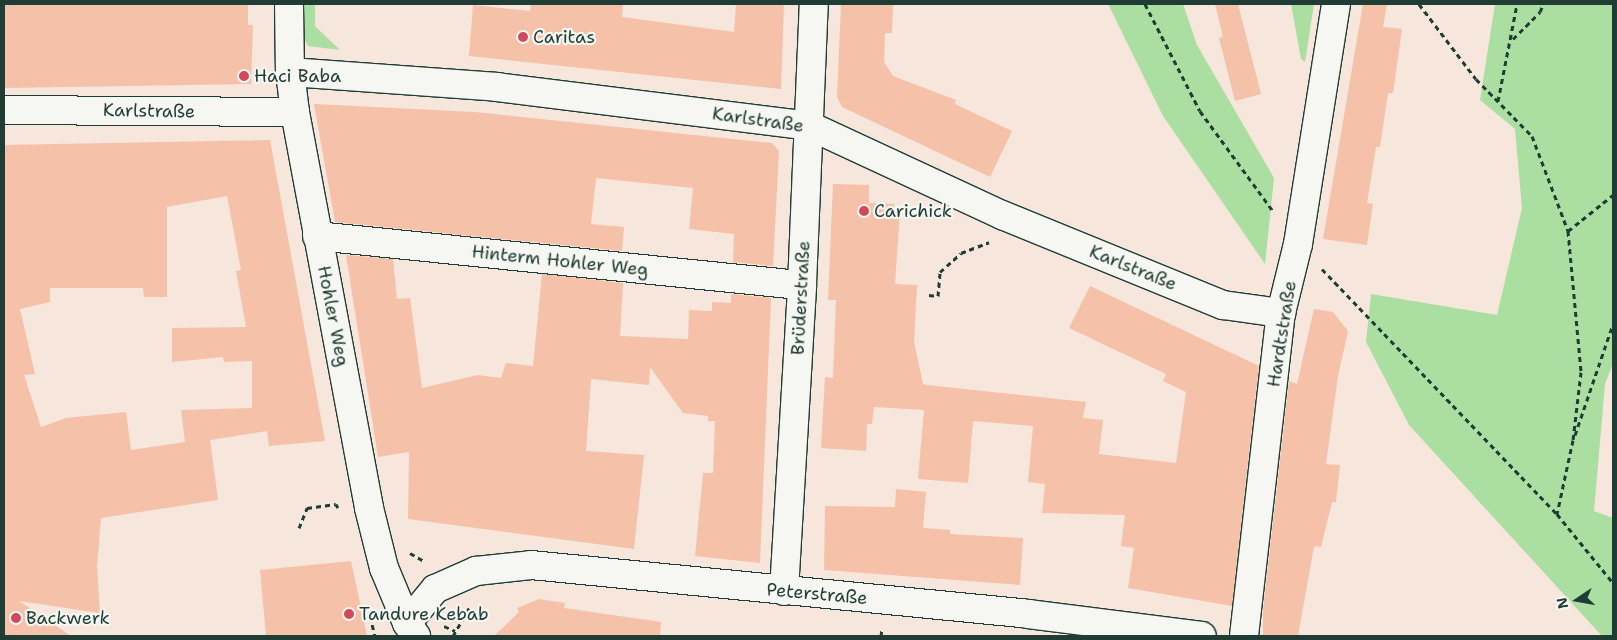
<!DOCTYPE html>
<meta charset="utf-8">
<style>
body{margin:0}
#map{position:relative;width:1617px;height:640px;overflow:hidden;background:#f6e6dc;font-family:"Shantell Sans",sans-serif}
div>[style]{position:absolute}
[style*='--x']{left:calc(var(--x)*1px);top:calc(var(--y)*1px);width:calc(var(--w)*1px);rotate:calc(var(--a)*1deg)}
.green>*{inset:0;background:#aadfa1}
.building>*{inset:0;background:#f6c1a9}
.path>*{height:3px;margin-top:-1.5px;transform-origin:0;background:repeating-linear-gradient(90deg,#1f3d34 0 5px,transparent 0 9px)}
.roads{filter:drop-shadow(1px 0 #1f3d34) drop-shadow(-1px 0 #1f3d34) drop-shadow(0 1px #1f3d34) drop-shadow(0 -1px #1f3d34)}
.minor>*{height:28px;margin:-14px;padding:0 14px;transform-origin:14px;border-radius:14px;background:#f6f6f2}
.dots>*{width:14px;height:14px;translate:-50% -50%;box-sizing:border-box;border:2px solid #f6f6f2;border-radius:50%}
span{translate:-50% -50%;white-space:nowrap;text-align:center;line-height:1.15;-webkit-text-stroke:4.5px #f6f6f2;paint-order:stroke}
.poi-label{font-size:18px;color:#1f3d34}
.left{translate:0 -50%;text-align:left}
.street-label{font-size:18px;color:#1f3d34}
.frame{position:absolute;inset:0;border:5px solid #1f3d34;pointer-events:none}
.north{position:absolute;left:1552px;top:575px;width:50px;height:50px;-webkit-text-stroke:4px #f6f6f2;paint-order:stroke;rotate:258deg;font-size:14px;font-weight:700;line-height:20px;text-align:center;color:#1f3d34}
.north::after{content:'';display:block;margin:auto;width:18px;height:22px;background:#1f3d34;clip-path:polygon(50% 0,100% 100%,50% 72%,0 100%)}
</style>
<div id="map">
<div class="green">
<i style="clip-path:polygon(303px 4px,315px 4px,315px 26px,340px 50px,308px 46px,303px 37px)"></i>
<i style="clip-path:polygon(1108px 4px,1183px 4px,1197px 45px,1274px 178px,1265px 264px,1163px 116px)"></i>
<i style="clip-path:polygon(1291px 4px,1314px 4px,1305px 62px,1301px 59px)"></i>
<i style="clip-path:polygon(1495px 4px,1613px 4px,1613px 363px,1605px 384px,1594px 511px,1613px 518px,1613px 636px,1602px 636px,1409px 425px,1366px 342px,1371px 294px,1497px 315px,1522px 208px,1515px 129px,1480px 100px)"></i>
</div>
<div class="building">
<i style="clip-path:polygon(4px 4px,248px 4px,248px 25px,253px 25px,251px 84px,4px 88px)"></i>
<i style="clip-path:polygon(531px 4px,623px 4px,622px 17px,734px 32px,736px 4px,784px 4px,781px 89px,469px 56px,473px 5px,530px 11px)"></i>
<i style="clip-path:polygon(841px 4px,893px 4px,892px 33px,885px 33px,884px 62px,893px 76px,956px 100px,955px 104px,1012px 131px,990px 177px,842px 107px,837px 97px)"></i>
<i style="clip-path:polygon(1215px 4px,1238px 4px,1261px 94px,1235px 101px,1219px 38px,1223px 37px)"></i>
<i style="clip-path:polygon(1363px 4px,1387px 4px,1383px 27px,1402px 29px,1393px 93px,1388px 93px,1380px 147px,1376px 147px,1367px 203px,1373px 204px,1367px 245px,1323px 239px)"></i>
<i style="clip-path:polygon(314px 104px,475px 112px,772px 143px,779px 151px,773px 266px,733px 262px,734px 234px,689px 229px,693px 188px,596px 178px,591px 224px,624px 227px,622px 251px,335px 222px)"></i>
<i style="clip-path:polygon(evenodd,270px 140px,325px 441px,269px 446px,267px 431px,210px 440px,218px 500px,101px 518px,97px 566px,100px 613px,19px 601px,71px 636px,4px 636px,4px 145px,270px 140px,227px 196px,241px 270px,236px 271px,246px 327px,172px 328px,172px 362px,223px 357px,224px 362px,252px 361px,252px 408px,181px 410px,185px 442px,131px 450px,126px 412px,66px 418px,41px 427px,24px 375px,35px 374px,20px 309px,50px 302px,50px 288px,143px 288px,144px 297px,167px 297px,167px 207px,227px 196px)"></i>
<i style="clip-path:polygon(833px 184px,869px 185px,869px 203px,894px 204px,894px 211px,900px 211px,895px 284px,917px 285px,914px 342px,923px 384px,927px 385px,1086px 402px,1083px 418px,1103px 420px,1099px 454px,1176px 463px,1186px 392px,1163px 381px,1166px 374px,1069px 328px,1090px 286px,1259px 366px,1232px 606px,1128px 588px,1134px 548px,1121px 546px,1125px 515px,1042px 513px,1045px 484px,1028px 482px,1033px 426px,973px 421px,968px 483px,918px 479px,924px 410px,874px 407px,872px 424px,867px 424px,866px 451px,821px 448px,825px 377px,833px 378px,836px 300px,828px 300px)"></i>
<i style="clip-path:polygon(346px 255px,393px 259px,397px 299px,410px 298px,422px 388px,478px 375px,501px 378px,506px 363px,533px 366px,542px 274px,623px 283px,620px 336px,688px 339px,689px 310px,712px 311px,712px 302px,731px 303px,731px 294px,771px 298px,760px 563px,695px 556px,703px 473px,713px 473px,715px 421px,708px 421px,708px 416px,683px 413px,650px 367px,649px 385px,591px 379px,586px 451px,644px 455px,634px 549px,408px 519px,409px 452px,378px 457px)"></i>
<i style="clip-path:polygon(1314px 309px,1333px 312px,1348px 331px,1338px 376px,1326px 464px,1340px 465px,1336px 502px,1332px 502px,1321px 547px,1314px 546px,1298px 636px,1263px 636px,1263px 610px,1289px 381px,1297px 384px)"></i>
<i style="clip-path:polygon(896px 489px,926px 492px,923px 528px,950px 530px,950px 534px,1023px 538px,1020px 585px,824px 570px,825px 506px,895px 507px)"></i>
<i style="clip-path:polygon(351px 561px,367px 636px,266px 636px,260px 570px)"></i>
<i style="clip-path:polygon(539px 599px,565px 603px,564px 608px,661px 622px,660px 636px,494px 636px,519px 612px,517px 608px)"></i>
</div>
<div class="path">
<i style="--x:1145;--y:4;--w:120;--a:62.8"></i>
<i style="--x:1200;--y:111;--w:124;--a:53.9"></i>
<i style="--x:1419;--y:4;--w:94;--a:52.8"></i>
<i style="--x:1476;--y:79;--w:80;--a:45.5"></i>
<i style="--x:1532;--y:136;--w:102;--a:69.2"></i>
<i style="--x:1568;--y:231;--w:142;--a:84.7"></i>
<i style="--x:1581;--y:372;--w:68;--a:96.7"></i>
<i style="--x:1573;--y:440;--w:76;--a:102.2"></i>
<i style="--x:1513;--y:39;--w:38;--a:-45"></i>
<i style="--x:1540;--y:12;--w:9;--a:-69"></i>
<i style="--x:1498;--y:101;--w:99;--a:-78.9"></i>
<i style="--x:1568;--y:231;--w:58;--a:-38.7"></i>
<i style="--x:1322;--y:269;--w:339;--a:46.2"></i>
<i style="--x:1557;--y:514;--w:89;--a:50.9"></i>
<i style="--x:929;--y:295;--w:9;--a:6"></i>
<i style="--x:938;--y:296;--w:24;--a:-85"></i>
<i style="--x:940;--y:272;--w:28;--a:-42"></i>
<i style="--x:961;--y:253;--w:30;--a:-21"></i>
<i style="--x:1575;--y:435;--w:117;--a:-71.1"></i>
<i style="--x:299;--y:528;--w:22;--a:-68"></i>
<i style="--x:307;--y:508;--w:29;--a:-8"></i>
<i style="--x:336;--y:504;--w:4;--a:63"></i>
<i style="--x:410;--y:553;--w:16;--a:30"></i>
<i style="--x:370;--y:616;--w:21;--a:76"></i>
<i style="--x:444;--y:626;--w:12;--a:24"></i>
<i style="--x:453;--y:636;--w:34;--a:-60"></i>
<i style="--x:881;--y:636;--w:8;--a:-83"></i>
</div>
<div class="roads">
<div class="minor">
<i style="--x:289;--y:4;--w:68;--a:89.2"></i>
<i style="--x:290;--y:72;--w:40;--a:82.9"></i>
<i style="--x:295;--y:112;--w:403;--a:79.4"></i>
<i style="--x:369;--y:508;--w:62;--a:76"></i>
<i style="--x:384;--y:568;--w:60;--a:67.3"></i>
<i style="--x:407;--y:623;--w:16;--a:55"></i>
<i style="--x:290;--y:72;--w:208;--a:4.1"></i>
<i style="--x:497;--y:87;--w:315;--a:7.1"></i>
<i style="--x:810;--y:126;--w:212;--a:24.9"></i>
<i style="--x:1002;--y:215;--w:239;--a:22.2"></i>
<i style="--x:1223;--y:305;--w:59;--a:7.9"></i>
<i style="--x:4;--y:110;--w:291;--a:0.4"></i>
<i style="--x:317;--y:236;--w:487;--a:5.8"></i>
<i style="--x:784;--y:591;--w:307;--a:-86.6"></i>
<i style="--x:802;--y:285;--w:281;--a:-87.6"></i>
<i style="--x:407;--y:623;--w:44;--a:-50.5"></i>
<i style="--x:435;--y:589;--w:45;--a:-23.7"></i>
<i style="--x:476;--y:571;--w:55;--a:-6.2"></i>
<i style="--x:531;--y:565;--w:499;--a:5.6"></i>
<i style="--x:1028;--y:614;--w:175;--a:7.2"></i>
<i style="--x:1244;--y:636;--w:325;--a:-83.5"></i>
<i style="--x:1281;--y:313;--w:71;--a:-76.2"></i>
<i style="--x:1298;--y:244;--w:243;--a:-81"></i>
</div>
</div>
<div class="dots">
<i style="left:523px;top:37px;background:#d1495b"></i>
<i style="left:244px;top:76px;background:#d1495b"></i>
<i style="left:864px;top:211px;background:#d1495b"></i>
<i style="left:349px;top:614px;background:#d1495b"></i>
<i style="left:16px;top:618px;background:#d1495b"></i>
</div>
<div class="poi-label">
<span class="left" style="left:533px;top:37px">Caritas</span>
<span class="left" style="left:254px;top:76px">Haci Baba</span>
<span class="left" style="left:874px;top:211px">Carichick</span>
<span class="left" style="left:359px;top:614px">Tandure Kebab</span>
<span class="left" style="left:26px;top:618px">Backwerk</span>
</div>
<div class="street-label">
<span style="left:149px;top:111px;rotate:1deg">Karlstraße</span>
<span style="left:758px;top:120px;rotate:8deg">Karlstraße</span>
<span style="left:560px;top:261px;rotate:6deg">Hinterm Hohler Weg</span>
<span style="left:1133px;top:268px;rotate:22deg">Karlstraße</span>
<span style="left:801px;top:298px;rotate:-87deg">Brüderstraße</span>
<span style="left:333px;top:316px;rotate:79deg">Hohler Weg</span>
<span style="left:1282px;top:334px;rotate:-81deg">Hardtstraße</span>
<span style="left:817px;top:594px;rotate:5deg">Peterstraße</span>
</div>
<div class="frame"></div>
<div class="north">N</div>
</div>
